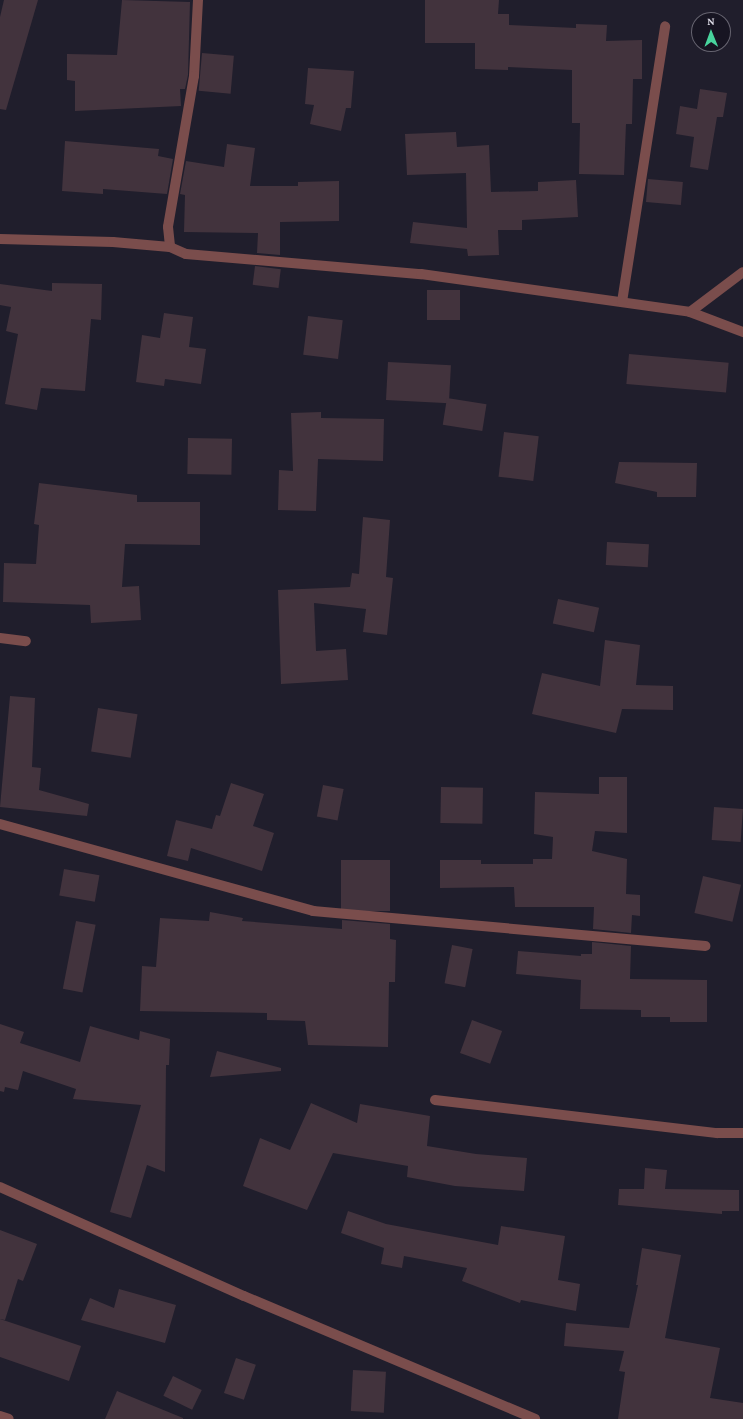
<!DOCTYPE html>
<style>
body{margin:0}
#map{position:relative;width:743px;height:1419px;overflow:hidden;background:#201e2c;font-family:"Crimson Pro",serif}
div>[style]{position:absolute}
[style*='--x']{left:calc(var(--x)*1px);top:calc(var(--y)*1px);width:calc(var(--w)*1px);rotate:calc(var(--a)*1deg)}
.building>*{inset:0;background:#42333d;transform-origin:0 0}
.street>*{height:10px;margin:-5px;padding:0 5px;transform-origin:5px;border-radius:5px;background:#7a4d4c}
span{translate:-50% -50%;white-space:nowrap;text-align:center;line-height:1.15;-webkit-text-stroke:3.5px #171522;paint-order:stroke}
.north{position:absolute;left:691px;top:12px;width:40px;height:40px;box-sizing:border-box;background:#171522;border:1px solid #666470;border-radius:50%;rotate:359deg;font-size:11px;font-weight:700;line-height:16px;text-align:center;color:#dcdbe5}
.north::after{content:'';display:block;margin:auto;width:14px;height:18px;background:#48d49d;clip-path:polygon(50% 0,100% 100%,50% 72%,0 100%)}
</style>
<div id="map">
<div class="building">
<i style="clip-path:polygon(4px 0,38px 0,6px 110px,0 109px,0 17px)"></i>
<i style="clip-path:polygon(122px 0,190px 2px,188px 75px,185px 89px,180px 89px,181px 106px,75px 111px,75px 81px,67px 80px,67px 54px,117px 55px)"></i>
<i style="clip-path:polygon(425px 0,499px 0,498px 14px,509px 14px,509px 25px,576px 28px,576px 24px,607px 25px,606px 41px,642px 40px,642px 79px,633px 79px,632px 124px,626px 124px,624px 175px,579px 174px,580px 123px,572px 123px,572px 70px,508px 67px,508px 70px,475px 69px,475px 43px,425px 43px)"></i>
<i style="left:202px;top:53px;width:32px;height:38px;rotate:5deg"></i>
<i style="clip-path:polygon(308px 68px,354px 71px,351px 108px,346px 108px,341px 131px,310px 124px,314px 105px,305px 104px)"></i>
<i style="clip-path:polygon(700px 89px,727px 93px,723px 117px,717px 117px,708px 170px,690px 167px,694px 137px,676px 134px,680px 106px,697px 109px)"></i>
<i style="clip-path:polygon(456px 132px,457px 147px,489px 145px,491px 192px,538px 191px,538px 182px,576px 180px,578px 217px,522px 220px,522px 230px,498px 230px,499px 255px,468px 256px,467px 249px,410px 243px,413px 222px,467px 228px,466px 173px,407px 175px,405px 134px)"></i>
<i style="clip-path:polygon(65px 141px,159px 149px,158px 156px,173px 159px,167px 194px,103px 189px,103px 194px,62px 191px)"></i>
<i style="clip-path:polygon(227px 144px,255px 148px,250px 186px,298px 186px,298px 182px,339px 181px,339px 221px,280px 222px,280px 255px,257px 253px,258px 233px,184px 232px,185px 195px,180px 194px,186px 161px,224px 167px)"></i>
<i style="left:648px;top:179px;width:35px;height:23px;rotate:5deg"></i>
<i style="left:255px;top:266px;width:26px;height:19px;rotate:7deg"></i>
<i style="clip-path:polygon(52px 283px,102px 284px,101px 320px,91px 319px,85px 391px,41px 388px,37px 410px,5px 404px,18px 334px,6px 331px,11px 307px,0 305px,0 284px,52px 291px)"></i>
<i style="left:427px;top:290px;width:33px;height:30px"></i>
<i style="clip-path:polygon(164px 313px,193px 317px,189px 347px,206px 349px,201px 384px,165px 379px,164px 386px,136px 382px,142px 335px,160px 338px)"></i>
<i style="left:308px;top:316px;width:35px;height:39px;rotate:7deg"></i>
<i style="left:629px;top:354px;width:100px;height:30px;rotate:5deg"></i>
<i style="left:388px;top:362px;width:63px;height:38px;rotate:3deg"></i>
<i style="left:447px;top:398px;width:40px;height:27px;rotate:9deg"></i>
<i style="clip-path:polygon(321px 412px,321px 418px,384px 419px,383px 461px,318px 459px,316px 511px,278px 510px,279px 470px,293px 471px,291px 413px)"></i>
<i style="left:504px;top:432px;width:35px;height:45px;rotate:7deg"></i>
<i style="left:188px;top:438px;width:44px;height:36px;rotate:1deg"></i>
<i style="clip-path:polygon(619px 462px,697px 463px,696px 497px,657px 497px,657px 492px,615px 483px)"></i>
<i style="clip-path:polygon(39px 483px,137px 495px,137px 502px,200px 502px,200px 545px,125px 544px,122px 587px,139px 586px,141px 620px,91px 623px,90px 605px,3px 602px,4px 563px,36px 564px,39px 525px,34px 524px)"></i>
<i style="clip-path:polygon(363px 517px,390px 520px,386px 577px,393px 578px,387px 635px,363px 632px,366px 609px,314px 603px,316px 651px,346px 649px,348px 680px,281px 684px,278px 590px,350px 587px,352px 573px,359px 574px)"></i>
<i style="left:607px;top:542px;width:42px;height:23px;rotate:3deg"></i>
<i style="left:558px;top:599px;width:42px;height:25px;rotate:12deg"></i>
<i style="clip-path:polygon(605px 640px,640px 645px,636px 685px,673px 686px,673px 710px,622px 709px,616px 733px,532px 714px,542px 673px,600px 686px)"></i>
<i style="clip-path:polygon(10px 696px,35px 698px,32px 767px,41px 768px,39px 790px,89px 804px,87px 816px,0 807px)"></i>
<i style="left:98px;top:708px;width:40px;height:44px;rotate:9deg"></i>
<i style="clip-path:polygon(599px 777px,627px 777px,627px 833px,595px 831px,592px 851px,627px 859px,626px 894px,640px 895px,640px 916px,632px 915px,631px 933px,593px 929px,594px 907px,515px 907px,514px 887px,440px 888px,440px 860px,481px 860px,481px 864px,533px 864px,533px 859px,552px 859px,553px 837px,534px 834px,535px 792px,599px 794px)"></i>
<i style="clip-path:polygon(231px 783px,264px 794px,253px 826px,274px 833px,262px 871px,191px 848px,188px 861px,167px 856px,176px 820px,212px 829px,216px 815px,220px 816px)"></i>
<i style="left:323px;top:785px;width:21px;height:32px;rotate:11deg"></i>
<i style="left:441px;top:787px;width:42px;height:36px;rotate:1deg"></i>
<i style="left:714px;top:807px;width:29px;height:33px;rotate:4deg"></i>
<i style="left:390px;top:860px;width:51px;height:49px;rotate:90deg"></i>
<i style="left:64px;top:869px;width:36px;height:27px;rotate:10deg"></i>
<i style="left:703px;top:876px;width:39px;height:38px;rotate:13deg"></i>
<i style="clip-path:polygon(210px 912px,243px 918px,242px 921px,342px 929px,342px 920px,390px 924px,390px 939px,396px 940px,395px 982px,389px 982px,388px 1047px,308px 1045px,305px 1021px,267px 1020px,267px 1013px,140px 1011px,142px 966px,156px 967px,160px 918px,209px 921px)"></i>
<i style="left:76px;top:921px;width:20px;height:69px;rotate:11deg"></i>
<i style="clip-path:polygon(592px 942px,631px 946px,630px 979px,707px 980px,707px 1022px,670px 1022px,670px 1017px,641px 1017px,641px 1010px,580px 1009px,581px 980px,516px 974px,518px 951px,581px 956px,581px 954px,592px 954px)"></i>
<i style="left:452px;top:945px;width:21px;height:39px;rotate:11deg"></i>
<i style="left:472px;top:1020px;width:32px;height:35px;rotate:20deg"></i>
<i style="clip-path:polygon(0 1024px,24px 1032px,20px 1043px,80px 1062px,90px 1026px,139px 1040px,140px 1031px,170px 1039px,169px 1065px,166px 1065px,165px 1172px,147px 1165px,131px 1218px,110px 1212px,141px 1105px,73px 1099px,76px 1089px,23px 1071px,18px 1090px,5px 1087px,4px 1092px,0 1091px)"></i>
<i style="clip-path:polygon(217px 1051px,281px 1068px,281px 1071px,210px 1077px)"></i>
<i style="clip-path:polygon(311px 1103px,357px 1123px,360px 1104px,430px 1116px,427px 1146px,476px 1154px,527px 1158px,524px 1191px,455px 1186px,407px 1177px,408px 1166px,333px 1153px,307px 1210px,243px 1186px,260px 1138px,290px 1150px)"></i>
<i style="clip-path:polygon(645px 1168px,667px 1170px,665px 1189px,739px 1190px,739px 1211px,722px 1211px,722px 1214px,618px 1205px,619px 1189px,644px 1189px)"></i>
<i style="clip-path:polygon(348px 1211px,386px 1224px,498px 1245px,501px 1226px,565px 1236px,558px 1280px,580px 1284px,576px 1311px,521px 1300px,520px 1303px,462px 1281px,467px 1268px,404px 1256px,402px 1268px,381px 1264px,384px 1248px,341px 1233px)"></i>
<i style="clip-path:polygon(0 1230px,37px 1244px,23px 1281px,18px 1279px,5px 1320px,0 1319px)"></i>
<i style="clip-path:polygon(642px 1248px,681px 1255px,665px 1338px,720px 1348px,710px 1398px,743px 1403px,743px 1419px,618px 1419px,625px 1372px,619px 1371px,624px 1351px,564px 1346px,566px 1323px,629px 1328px,638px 1285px,636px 1285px)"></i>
<i style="clip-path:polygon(119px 1289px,176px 1305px,165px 1343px,81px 1320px,90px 1298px,114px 1308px)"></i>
<i style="clip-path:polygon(0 1319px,81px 1346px,69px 1381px,0 1357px)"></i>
<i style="left:236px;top:1358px;width:21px;height:37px;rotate:19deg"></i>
<i style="left:353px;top:1370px;width:33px;height:41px;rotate:3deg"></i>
<i style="left:173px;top:1376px;width:32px;height:22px;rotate:26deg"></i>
<i style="clip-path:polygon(117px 1391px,183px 1418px,183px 1419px,105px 1419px)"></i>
</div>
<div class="street">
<i style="--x:198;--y:0;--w:76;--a:93"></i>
<i style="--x:194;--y:76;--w:153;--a:99.8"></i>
<i style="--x:168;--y:227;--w:20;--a:84"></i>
<i style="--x:170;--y:247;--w:17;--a:24"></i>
<i style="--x:186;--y:254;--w:236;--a:4.9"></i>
<i style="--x:421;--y:274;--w:272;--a:8"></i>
<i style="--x:690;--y:312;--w:57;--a:20.7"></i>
<i style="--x:0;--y:239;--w:113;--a:1.5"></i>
<i style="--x:113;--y:242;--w:57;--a:5"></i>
<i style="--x:622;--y:302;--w:279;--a:-81.1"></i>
<i style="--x:690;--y:312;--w:66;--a:-37"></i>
<i style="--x:0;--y:638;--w:26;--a:7"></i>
<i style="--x:0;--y:824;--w:325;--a:15.5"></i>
<i style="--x:313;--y:911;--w:394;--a:5.1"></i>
<i style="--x:435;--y:1100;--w:284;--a:6.7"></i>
<i style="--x:717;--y:1133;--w:26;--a:0"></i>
<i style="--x:0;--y:1187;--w:267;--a:24.1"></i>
<i style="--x:244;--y:1296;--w:316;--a:22.9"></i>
<i style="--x:0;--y:1416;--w:9;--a:18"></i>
</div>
<div class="north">N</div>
</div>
